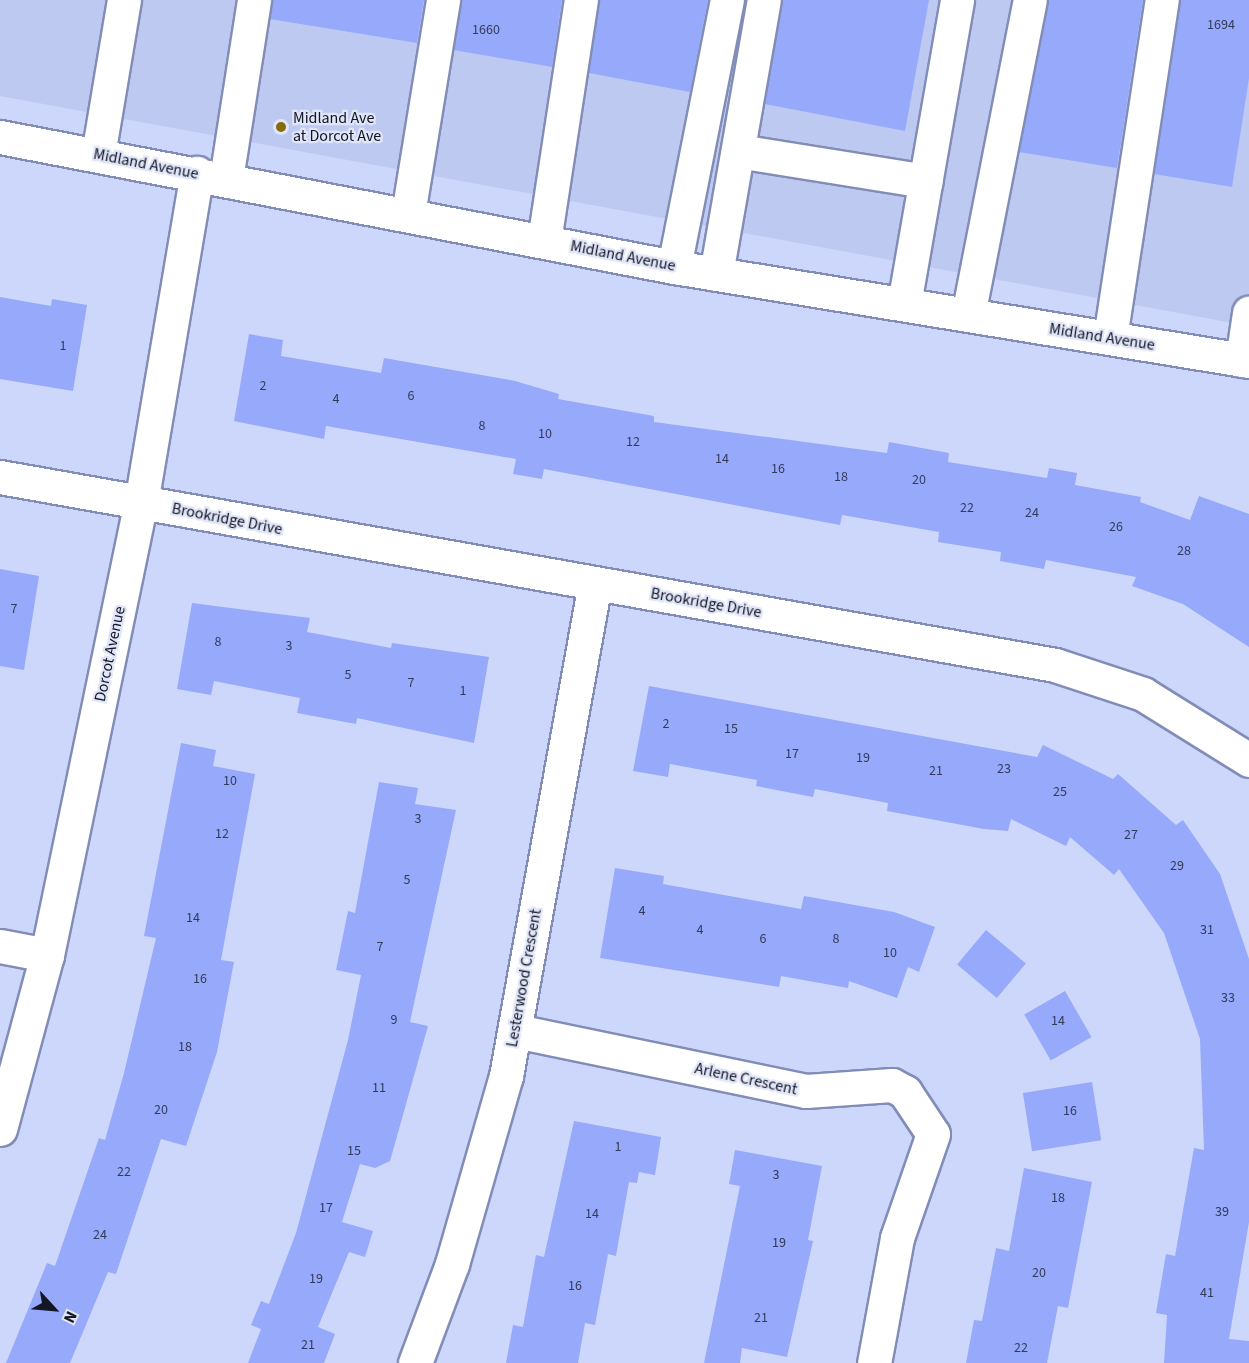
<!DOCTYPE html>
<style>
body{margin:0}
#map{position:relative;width:1249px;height:1363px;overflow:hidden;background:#cdd7fb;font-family:"Source Sans 3",sans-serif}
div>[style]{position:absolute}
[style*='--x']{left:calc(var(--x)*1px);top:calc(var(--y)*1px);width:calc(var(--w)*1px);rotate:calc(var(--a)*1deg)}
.built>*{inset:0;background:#bec9f1}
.building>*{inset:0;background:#96a9fa;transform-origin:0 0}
.roads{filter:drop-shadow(2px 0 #828db7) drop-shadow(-2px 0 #828db7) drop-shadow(0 2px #828db7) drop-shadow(0 -2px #828db7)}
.minor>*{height:33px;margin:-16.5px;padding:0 16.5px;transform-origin:16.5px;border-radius:16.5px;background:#fff}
.major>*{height:33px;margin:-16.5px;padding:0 16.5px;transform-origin:16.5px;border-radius:16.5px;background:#fff}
.dots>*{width:16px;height:16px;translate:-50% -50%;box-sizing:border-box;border:3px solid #e0e5f7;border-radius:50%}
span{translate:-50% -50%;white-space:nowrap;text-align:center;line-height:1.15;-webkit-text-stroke:4.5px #e0e5f7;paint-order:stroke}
.number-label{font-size:14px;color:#333b5a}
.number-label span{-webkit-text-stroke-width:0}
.poi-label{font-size:16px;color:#121625}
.left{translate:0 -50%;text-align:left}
.street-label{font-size:16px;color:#121625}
.north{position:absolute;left:24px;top:1279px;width:60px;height:60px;-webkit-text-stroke:4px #e0e5f7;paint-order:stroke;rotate:116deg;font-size:16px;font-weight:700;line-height:24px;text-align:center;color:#121625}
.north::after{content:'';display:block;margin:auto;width:21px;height:27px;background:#121625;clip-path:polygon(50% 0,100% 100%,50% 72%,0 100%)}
</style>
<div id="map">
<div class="built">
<i style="clip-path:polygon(0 0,1249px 0,1249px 326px,0 96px)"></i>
</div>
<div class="building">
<i style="clip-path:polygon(272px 0,424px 0,417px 43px,270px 19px)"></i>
<i style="clip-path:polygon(461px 0,562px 0,552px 67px,454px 50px)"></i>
<i style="clip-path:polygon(599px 0,708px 0,690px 92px,589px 73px)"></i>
<i style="clip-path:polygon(782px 0,929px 0,905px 131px,765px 104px)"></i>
<i style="clip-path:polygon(1048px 0,1143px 0,1117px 168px,1019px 152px)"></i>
<i style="clip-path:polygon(1180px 0,1249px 0,1249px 78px,1232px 187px,1154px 174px)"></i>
<i style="clip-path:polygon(0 297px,51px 306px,52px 299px,87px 305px,73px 391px,0 379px)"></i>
<i style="clip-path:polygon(249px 334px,283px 340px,281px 356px,381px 373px,384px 358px,515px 381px,559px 394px,558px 399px,654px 416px,654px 422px,887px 453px,889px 442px,949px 453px,948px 462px,1047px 478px,1049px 468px,1077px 473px,1075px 485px,1141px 497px,1140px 502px,1190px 520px,1199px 496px,1249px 514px,1249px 647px,1183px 604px,1132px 586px,1136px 577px,1046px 560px,1044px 569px,1000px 561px,1001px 552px,938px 542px,939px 532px,842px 515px,840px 525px,544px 469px,542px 479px,513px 474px,516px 459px,326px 426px,324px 439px,234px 421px)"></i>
<i style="clip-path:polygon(0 569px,39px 576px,24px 670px,0 666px)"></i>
<i style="clip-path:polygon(192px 603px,310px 618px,307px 632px,391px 648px,392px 643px,489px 657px,474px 743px,357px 718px,356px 724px,297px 713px,300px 698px,214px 681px,211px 695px,177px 689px)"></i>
<i style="clip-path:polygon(649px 686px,1037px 757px,1043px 745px,1113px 779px,1118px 774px,1176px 825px,1183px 820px,1220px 874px,1249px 959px,1249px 1222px,1229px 1339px,1249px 1341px,1249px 1363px,1164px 1363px,1167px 1315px,1156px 1313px,1166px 1254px,1175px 1256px,1194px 1148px,1204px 1150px,1200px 1039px,1164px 933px,1119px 869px,1114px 875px,1070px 837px,1066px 846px,1011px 819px,1008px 831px,984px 829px,887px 811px,888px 803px,815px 789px,813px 797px,756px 786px,757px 780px,670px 764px,668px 777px,633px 771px)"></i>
<i style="clip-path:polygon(181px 743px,216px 750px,213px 766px,255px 774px,221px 960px,234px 962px,217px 1052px,186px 1146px,161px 1139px,116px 1274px,108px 1272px,70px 1363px,6px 1363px,47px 1263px,55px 1266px,99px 1138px,105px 1140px,124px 1073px,156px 938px,144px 936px)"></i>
<i style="clip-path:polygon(379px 782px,418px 788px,415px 804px,456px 810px,410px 1022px,428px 1026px,390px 1161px,375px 1168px,360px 1164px,342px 1222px,373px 1231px,365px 1257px,349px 1252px,318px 1327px,335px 1334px,324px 1363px,248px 1363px,261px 1329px,251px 1325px,261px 1301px,269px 1304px,296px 1233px,348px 1040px,361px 975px,336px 970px,348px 911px,355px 913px)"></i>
<i style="clip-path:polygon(615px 868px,664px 876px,663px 884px,801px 909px,804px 896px,894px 912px,935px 927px,919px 972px,908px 967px,897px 998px,849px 981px,848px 988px,781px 976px,779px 987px,600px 958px)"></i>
<i style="left:986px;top:930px;width:52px;height:45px;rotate:40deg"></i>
<i style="left:1065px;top:991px;width:53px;height:47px;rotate:60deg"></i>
<i style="left:1092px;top:1082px;width:59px;height:70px;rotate:81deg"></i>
<i style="clip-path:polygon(574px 1121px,661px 1137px,655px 1175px,639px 1172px,637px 1183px,629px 1182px,616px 1256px,608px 1254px,595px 1325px,585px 1323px,578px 1363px,506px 1363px,513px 1325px,523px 1327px,536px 1255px,544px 1257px)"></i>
<i style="clip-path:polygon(735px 1150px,822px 1166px,808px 1240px,813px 1241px,787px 1357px,742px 1348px,740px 1363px,704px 1363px,740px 1186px,729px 1184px)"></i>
<i style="clip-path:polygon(1024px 1168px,1092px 1182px,1068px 1308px,1058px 1306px,1047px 1363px,966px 1363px,974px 1320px,982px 1321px,996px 1248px,1009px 1251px)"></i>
</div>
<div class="roads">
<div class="minor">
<i style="--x:738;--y:151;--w:190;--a:9.1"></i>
<i style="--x:98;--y:155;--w:157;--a:-80.5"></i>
<i style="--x:226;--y:179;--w:181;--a:-81.1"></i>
<i style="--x:408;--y:214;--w:217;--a:-80.7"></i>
<i style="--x:544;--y:241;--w:244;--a:-81.3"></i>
<i style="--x:674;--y:267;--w:272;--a:-78.8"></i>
<i style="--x:716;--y:274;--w:278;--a:-80.1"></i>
<i style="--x:904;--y:304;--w:309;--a:-80.1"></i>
<i style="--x:968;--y:315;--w:321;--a:-78.9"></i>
<i style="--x:1110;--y:338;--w:342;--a:-81.3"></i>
<i style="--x:1242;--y:360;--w:48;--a:-81.5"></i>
<i style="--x:0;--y:477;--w:1072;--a:10.1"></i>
<i style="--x:1055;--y:665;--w:93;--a:18.2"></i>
<i style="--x:1143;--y:694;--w:125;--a:31.9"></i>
<i style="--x:0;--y:946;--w:48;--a:10.8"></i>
<i style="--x:516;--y:1031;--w:296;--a:11.7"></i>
<i style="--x:806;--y:1091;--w:86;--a:-4"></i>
<i style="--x:892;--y:1085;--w:15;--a:28"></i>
<i style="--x:905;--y:1092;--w:50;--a:56.3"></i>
<i style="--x:933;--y:1134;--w:110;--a:109.1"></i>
<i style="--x:897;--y:1238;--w:127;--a:100.4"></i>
<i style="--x:0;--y:1129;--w:180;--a:-74.9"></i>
<i style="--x:47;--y:955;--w:462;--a:-78.3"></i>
<i style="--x:141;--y:503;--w:335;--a:-80.4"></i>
<i style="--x:415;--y:1363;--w:106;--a:-69.5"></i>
<i style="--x:452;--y:1264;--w:196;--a:-74"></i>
<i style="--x:506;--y:1076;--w:501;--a:-79.77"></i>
</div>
<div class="major">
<i style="--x:0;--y:137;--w:686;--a:10.92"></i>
<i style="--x:674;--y:267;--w:583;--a:9.28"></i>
</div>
</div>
<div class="dots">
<i style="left:281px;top:127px;background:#846c08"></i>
</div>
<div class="number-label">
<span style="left:1221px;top:25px">1694</span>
<span style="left:486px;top:30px">1660</span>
<span style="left:63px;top:346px">1</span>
<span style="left:263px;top:386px">2</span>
<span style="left:411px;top:396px">6</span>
<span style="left:336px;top:399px">4</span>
<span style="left:482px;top:426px">8</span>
<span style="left:545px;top:434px">10</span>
<span style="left:633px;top:442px">12</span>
<span style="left:722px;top:459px">14</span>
<span style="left:778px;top:469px">16</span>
<span style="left:841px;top:477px">18</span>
<span style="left:919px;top:480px">20</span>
<span style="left:967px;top:508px">22</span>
<span style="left:1032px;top:513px">24</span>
<span style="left:1116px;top:527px">26</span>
<span style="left:1184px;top:551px">28</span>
<span style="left:14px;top:609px">7</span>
<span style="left:218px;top:642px">8</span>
<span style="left:289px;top:646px">3</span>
<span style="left:348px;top:675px">5</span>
<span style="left:411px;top:683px">7</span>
<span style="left:463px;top:691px">1</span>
<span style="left:666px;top:724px">2</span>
<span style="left:731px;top:729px">15</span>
<span style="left:792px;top:754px">17</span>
<span style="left:863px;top:758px">19</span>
<span style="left:1004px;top:769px">23</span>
<span style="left:936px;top:771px">21</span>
<span style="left:230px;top:781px">10</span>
<span style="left:1060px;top:792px">25</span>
<span style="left:418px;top:819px">3</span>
<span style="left:222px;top:834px">12</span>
<span style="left:1131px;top:835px">27</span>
<span style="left:1177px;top:866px">29</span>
<span style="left:407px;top:880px">5</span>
<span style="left:642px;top:911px">4</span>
<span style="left:193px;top:918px">14</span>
<span style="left:700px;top:930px">4</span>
<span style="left:1207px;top:930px">31</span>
<span style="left:763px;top:939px">6</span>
<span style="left:836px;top:939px">8</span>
<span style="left:380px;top:947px">7</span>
<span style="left:890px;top:953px">10</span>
<span style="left:200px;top:979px">16</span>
<span style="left:1228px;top:998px">33</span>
<span style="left:394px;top:1020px">9</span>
<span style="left:1058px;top:1021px">14</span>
<span style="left:185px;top:1047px">18</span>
<span style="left:379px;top:1088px">11</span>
<span style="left:161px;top:1110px">20</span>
<span style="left:1070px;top:1111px">16</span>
<span style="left:618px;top:1147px">1</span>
<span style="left:354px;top:1151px">15</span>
<span style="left:124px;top:1172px">22</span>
<span style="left:776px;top:1175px">3</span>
<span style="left:1058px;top:1198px">18</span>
<span style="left:326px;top:1208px">17</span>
<span style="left:1222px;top:1212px">39</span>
<span style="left:592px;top:1214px">14</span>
<span style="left:100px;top:1235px">24</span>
<span style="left:779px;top:1243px">19</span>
<span style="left:1039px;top:1273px">20</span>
<span style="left:316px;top:1279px">19</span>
<span style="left:575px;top:1286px">16</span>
<span style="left:1207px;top:1293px">41</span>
<span style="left:761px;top:1318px">21</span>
<span style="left:308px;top:1345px">21</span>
<span style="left:1021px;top:1348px">22</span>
</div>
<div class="poi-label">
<span class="left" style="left:293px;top:127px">Midland Ave<br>at Dorcot Ave</span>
</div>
<div class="street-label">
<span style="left:146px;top:164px;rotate:11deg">Midland Avenue</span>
<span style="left:623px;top:256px;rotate:11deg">Midland Avenue</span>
<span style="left:1102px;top:337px;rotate:9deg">Midland Avenue</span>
<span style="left:227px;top:519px;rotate:11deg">Brookridge Drive</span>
<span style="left:706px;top:603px;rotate:10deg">Brookridge Drive</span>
<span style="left:110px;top:654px;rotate:-78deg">Dorcot Avenue</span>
<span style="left:524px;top:978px;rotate:-80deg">Lesterwood Crescent</span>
<span style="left:746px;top:1079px;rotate:12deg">Arlene Crescent</span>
</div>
<div class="north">N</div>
</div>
